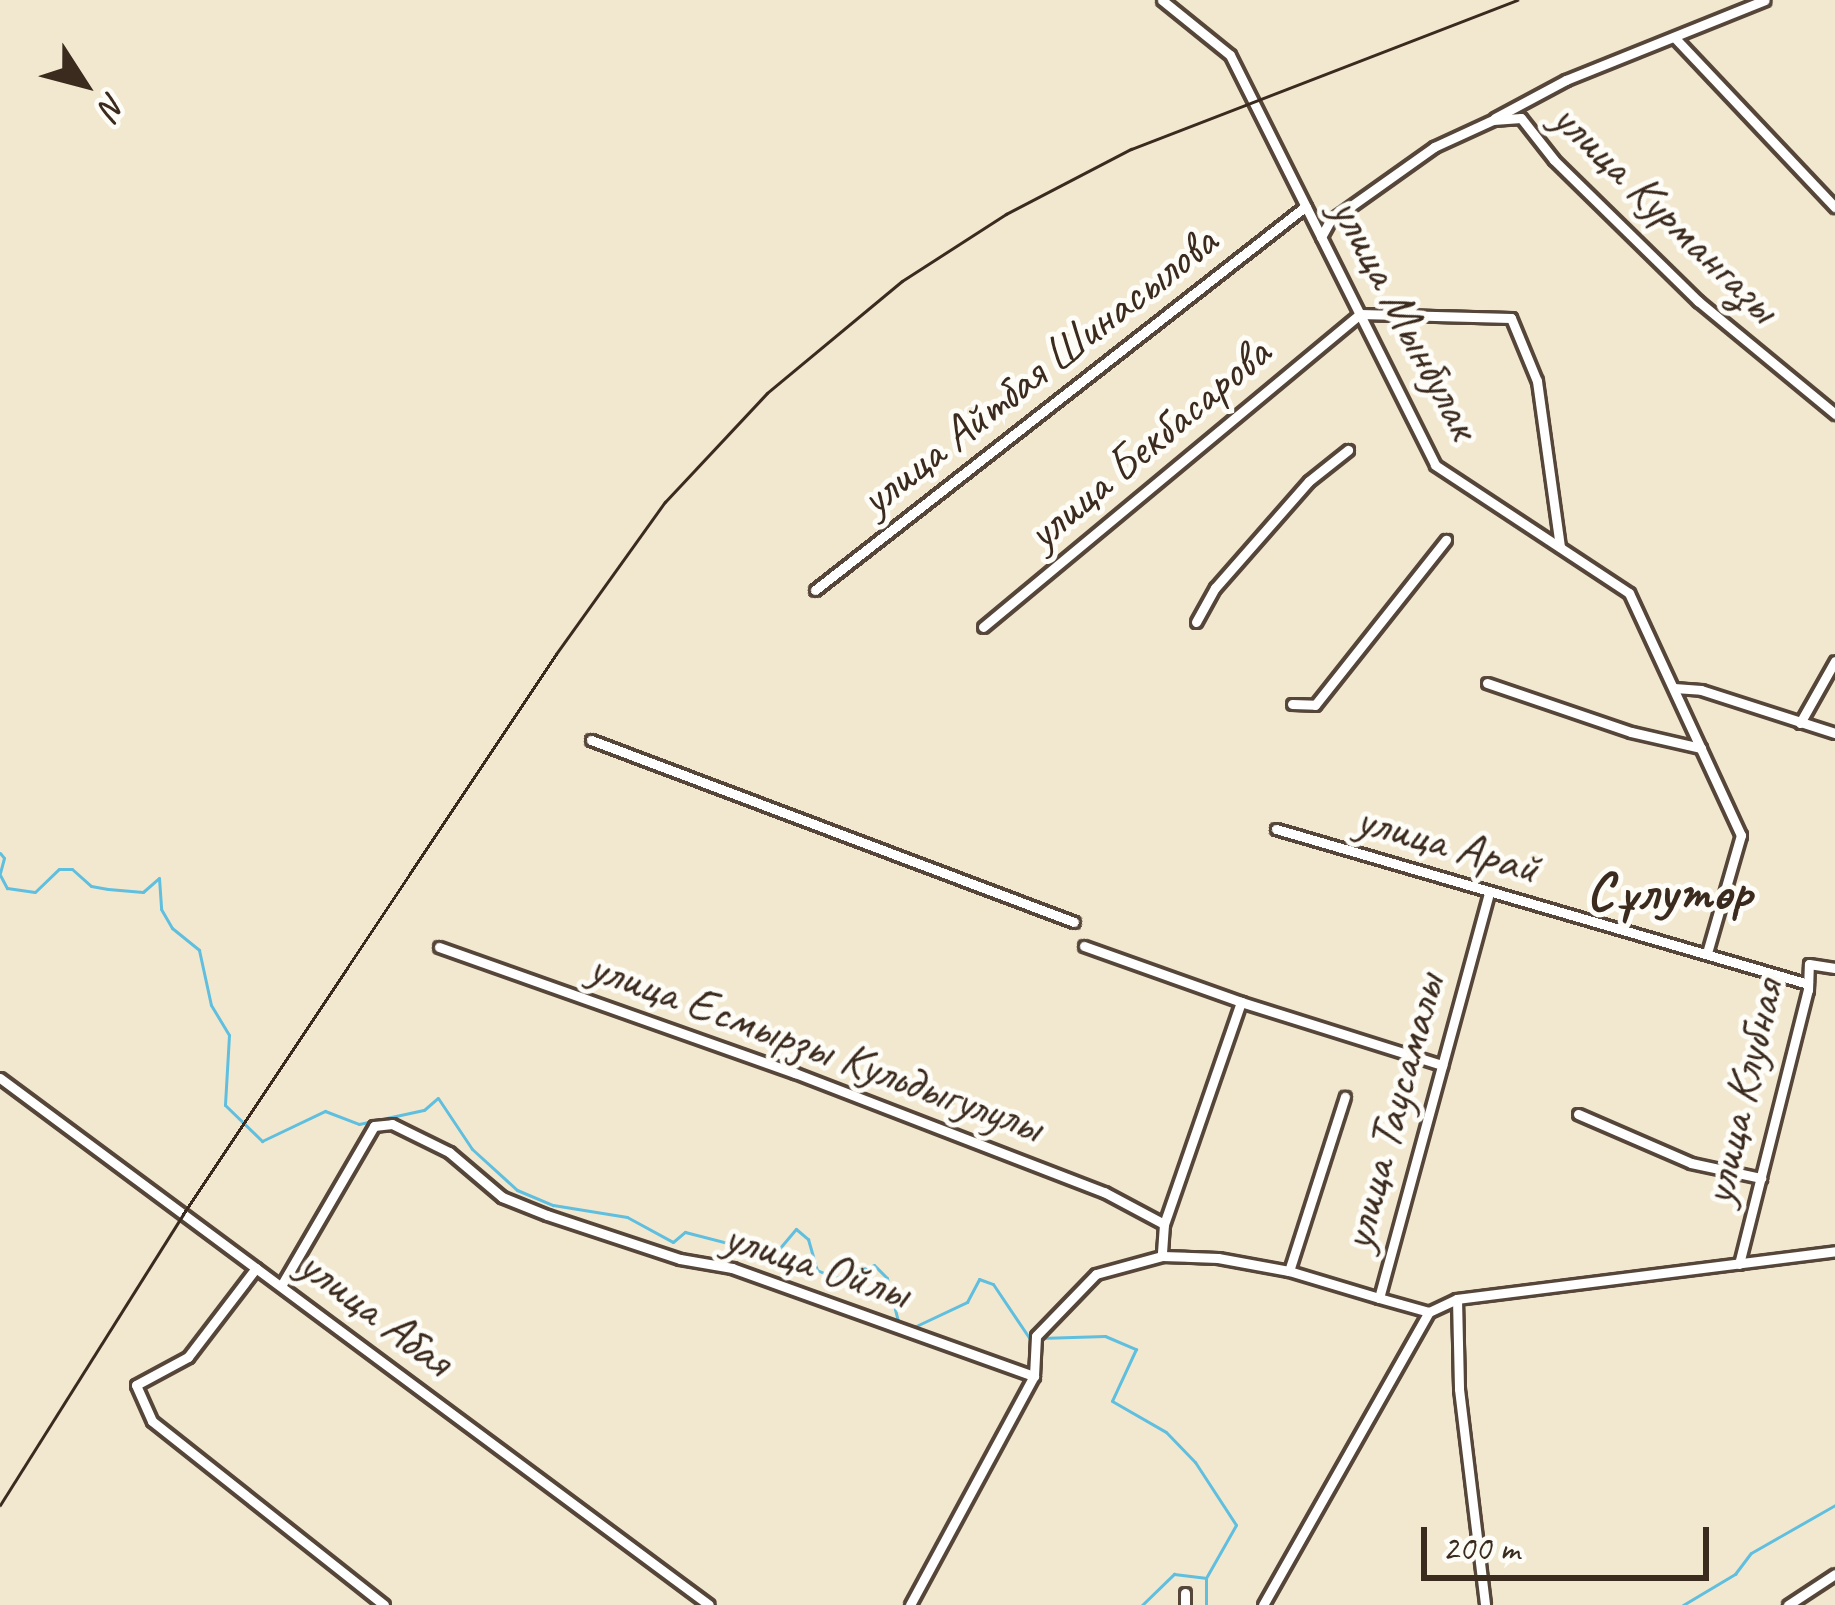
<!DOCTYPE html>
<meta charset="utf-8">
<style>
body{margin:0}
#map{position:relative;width:1835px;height:1605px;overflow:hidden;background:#f2e8d0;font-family:Caveat,sans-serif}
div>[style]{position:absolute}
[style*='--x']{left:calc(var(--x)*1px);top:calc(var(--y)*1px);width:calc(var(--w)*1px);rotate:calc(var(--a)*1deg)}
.stream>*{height:3px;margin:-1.5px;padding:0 1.5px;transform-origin:1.5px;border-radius:1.5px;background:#60bfde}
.roads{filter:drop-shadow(3px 0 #564639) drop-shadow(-3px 0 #564639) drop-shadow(0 3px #564639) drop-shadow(0 -3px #564639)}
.street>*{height:9px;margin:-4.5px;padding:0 4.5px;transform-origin:4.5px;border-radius:4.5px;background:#fff}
.rail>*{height:3px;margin:-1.5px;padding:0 1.5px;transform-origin:1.5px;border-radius:1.5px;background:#3b2a1e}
span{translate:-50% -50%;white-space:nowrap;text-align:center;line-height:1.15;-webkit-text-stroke:10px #fdfcf7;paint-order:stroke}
.street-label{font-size:48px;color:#3b2a1e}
.quarter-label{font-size:54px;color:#3b2a1e;font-weight:700}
.north{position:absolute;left:24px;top:24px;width:120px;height:120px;-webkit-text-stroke:9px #fdfcf7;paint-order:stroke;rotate:126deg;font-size:33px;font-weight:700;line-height:48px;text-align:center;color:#3b2a1e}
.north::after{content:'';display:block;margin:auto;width:42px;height:54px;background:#3b2a1e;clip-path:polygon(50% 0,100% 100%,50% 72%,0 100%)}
.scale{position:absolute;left:1421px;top:1527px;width:288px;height:54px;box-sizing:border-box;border:6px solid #3b2a1e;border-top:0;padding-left:15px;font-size:36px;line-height:42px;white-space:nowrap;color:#3b2a1e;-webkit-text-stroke:9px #fdfcf7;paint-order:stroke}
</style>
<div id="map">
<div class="stream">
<i style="--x:0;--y:853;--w:6;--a:51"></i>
<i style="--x:4;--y:858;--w:16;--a:105"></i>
<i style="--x:0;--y:875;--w:15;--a:62"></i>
<i style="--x:7;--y:888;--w:28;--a:8"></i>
<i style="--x:35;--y:892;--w:33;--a:-44"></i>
<i style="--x:59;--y:869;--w:13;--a:0"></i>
<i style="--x:72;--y:869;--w:25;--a:42"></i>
<i style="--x:91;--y:886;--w:17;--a:10"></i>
<i style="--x:108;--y:889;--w:35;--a:5"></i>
<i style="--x:143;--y:892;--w:21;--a:-41"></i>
<i style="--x:159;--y:878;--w:31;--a:86"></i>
<i style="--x:161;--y:909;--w:22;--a:60"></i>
<i style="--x:172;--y:928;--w:35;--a:39"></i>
<i style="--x:199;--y:950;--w:56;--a:77.7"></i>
<i style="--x:211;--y:1005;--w:35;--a:59"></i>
<i style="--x:229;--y:1035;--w:70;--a:93.3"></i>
<i style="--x:225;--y:1105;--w:52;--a:44.2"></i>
<i style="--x:262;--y:1141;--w:70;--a:-25.5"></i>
<i style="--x:325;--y:1111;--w:36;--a:21"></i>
<i style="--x:359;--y:1124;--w:66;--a:-12.2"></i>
<i style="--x:424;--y:1110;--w:18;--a:-41"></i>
<i style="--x:438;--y:1098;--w:61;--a:56.3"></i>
<i style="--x:472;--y:1149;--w:61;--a:42.3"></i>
<i style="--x:517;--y:1190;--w:39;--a:23"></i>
<i style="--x:553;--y:1205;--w:75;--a:9.2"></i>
<i style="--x:627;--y:1217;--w:52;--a:28.5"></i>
<i style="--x:673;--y:1242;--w:16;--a:-40"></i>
<i style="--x:685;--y:1232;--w:92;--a:14.5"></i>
<i style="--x:774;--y:1255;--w:34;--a:-50"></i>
<i style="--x:796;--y:1229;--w:16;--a:40"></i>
<i style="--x:808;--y:1239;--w:32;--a:74"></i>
<i style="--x:817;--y:1270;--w:20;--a:24"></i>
<i style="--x:835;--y:1278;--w:41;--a:-18.4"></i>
<i style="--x:874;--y:1265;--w:18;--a:45"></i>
<i style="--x:887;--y:1278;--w:44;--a:75.7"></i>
<i style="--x:898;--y:1321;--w:17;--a:21"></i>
<i style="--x:914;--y:1327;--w:59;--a:-25.3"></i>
<i style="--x:967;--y:1302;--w:26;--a:-62"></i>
<i style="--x:979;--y:1279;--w:15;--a:20"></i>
<i style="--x:993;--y:1284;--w:66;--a:56.1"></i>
<i style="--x:1040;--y:1338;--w:65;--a:-1.8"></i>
<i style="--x:1105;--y:1336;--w:34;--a:23"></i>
<i style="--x:1136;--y:1349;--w:57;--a:114.8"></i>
<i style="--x:1112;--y:1401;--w:62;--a:29.9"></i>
<i style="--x:1166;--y:1432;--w:42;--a:46"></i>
<i style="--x:1195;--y:1462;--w:75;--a:56.9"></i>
<i style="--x:1236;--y:1525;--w:61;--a:119.5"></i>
<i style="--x:1206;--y:1578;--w:27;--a:90"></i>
<i style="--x:1142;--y:1605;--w:45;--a:-44.1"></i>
<i style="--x:1174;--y:1574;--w:31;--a:7"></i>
<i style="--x:1683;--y:1605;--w:61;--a:-30.8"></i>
<i style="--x:1735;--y:1574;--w:26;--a:-53"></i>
<i style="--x:1751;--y:1553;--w:97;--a:-29.7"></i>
</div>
<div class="roads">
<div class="street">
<i style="--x:1162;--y:0;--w:87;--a:39"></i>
<i style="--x:1230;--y:55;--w:458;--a:63.4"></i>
<i style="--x:1435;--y:465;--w:232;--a:33.4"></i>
<i style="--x:1629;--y:593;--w:267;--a:65.2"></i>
<i style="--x:1741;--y:835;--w:123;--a:106.1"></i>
<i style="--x:1675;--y:38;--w:233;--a:46.6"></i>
<i style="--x:1495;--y:118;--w:81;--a:-28.2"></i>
<i style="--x:1566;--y:80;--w:214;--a:-21.9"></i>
<i style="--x:1321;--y:237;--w:18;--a:-61"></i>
<i style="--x:1330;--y:221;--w:128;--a:-35.4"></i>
<i style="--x:1434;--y:147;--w:65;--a:-24.6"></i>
<i style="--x:1493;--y:120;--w:28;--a:-4"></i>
<i style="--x:1521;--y:118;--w:53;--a:51.8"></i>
<i style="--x:1554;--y:160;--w:202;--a:44.4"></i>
<i style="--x:1698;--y:301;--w:178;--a:39.5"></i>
<i style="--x:815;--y:590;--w:623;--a:-38.03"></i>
<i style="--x:1196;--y:622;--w:39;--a:-61"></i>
<i style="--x:1215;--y:588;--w:142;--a:-48.7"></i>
<i style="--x:1309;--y:481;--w:50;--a:-38.5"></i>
<i style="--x:983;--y:627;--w:490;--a:-39.7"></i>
<i style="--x:1360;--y:314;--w:151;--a:1.5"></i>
<i style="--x:1511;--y:318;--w:68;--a:67.6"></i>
<i style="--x:1537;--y:381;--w:167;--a:82.1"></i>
<i style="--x:1487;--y:683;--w:152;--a:18.8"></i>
<i style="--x:1631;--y:732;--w:72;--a:12.9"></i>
<i style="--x:1674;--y:688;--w:27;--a:4"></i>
<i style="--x:1701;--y:690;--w:141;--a:17.8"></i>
<i style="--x:1292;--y:704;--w:23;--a:2"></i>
<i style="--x:1315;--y:705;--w:211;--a:-51.6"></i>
<i style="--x:1800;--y:723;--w:71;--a:-60.6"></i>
<i style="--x:591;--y:740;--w:516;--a:20.65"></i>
<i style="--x:1276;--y:829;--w:554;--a:16.24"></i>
<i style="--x:1084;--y:946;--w:167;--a:19.6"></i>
<i style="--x:1241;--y:1002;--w:235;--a:109.1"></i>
<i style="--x:439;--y:947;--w:378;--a:19.5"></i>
<i style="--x:795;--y:1073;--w:331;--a:21.1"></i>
<i style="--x:1104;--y:1192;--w:68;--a:28.1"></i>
<i style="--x:1164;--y:1224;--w:32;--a:94"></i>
<i style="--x:1241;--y:1002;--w:211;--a:17.4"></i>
<i style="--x:0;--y:1078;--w:883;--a:36.62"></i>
<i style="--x:1578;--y:1114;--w:123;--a:23.4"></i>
<i style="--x:1691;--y:1163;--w:72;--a:12.1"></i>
<i style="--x:1739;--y:1264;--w:283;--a:-75.9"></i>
<i style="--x:1808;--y:990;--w:26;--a:-88"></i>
<i style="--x:1809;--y:964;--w:26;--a:9"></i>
<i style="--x:256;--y:1268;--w:112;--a:127.4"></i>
<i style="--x:188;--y:1357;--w:59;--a:151.7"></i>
<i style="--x:136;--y:1385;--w:39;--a:66"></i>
<i style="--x:152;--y:1421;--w:296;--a:38.4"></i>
<i style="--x:1289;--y:1271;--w:183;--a:-72.2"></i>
<i style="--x:281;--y:1286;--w:185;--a:-59.8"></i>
<i style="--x:374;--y:1126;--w:18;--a:-6"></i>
<i style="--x:392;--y:1124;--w:64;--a:26.2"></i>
<i style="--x:449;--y:1152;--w:70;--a:40.3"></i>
<i style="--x:502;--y:1197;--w:48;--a:21.8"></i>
<i style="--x:547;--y:1215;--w:140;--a:18.3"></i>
<i style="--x:680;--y:1259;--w:53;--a:9.8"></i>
<i style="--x:732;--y:1268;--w:321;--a:19.7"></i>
<i style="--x:1034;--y:1376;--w:40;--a:-87.1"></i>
<i style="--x:1036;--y:1336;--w:86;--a:-45.9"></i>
<i style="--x:1096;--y:1274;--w:68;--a:-15.3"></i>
<i style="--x:1162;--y:1256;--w:56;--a:2"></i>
<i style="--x:1218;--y:1258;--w:72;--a:10.4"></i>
<i style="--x:1289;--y:1271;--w:94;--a:16.7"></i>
<i style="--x:1457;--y:1299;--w:90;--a:88.7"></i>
<i style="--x:1459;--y:1389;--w:218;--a:83.1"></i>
<i style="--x:1429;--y:1312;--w:52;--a:-164.4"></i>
<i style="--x:1379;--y:1298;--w:419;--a:-74.8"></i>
<i style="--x:1185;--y:1593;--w:12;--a:90"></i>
<i style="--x:910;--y:1605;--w:260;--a:-61.6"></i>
<i style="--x:1263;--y:1605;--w:337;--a:-60.5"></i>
<i style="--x:1429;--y:1312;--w:31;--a:-25"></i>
<i style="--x:1457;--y:1299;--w:381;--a:-7.2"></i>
<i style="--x:1788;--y:1605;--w:56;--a:-33.4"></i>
</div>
</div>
<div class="rail">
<i style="--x:0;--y:1505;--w:344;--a:-57.8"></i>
<i style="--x:183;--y:1214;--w:673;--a:-56.33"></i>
<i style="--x:556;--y:654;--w:187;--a:-54.4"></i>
<i style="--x:665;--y:502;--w:149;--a:-46.9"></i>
<i style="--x:767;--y:393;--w:175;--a:-39.7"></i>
<i style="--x:902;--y:281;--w:124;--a:-32.8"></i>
<i style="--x:1006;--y:214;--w:141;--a:-27.5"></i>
<i style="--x:1131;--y:149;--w:414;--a:-21.1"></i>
</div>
<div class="street-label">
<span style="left:1666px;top:212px;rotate:44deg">улица Курмангазы</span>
<span style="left:1406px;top:318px;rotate:62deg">улица Мынбулак</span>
<span style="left:1038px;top:370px;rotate:-38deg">улица Айтбая Шинасылова</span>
<span style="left:1148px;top:443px;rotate:-40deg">улица Бекбасарова</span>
<span style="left:1448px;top:843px;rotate:16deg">улица Арай</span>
<span style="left:816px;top:1046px;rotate:20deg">улица Есмырзы Кульдыгулулы</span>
<span style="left:1742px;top:1092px;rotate:-77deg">улица Клубная</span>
<span style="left:1392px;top:1112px;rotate:-75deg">улица Таусамалы</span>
<span style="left:817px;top:1264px;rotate:18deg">улица Ойлы</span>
<span style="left:376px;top:1312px;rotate:37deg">улица Абая</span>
</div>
<div class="quarter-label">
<span style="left:1669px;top:891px">Сұлутөр</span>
</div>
<div class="north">N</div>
<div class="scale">200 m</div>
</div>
